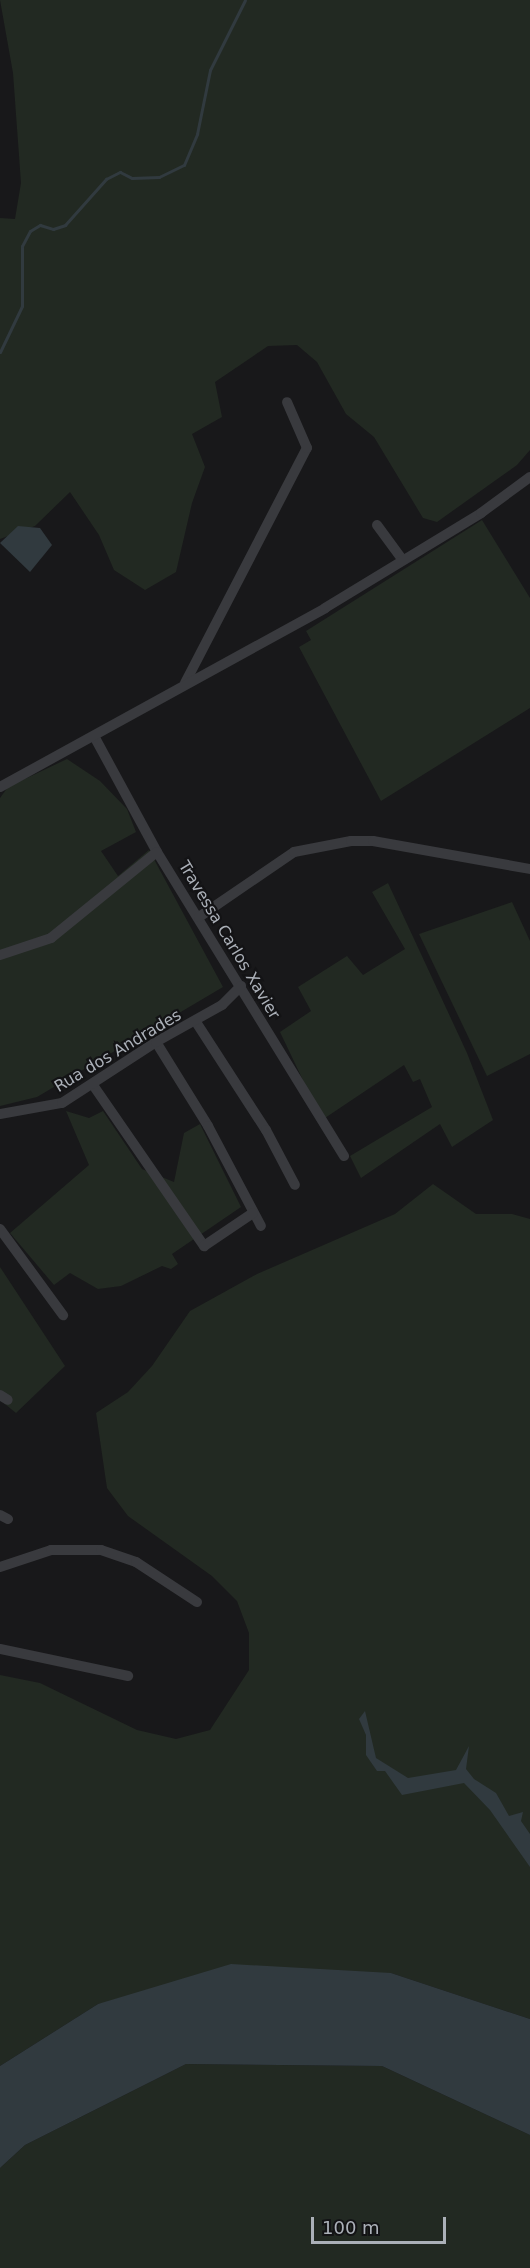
<!DOCTYPE html>
<style>
body{margin:0}
#map{position:relative;width:530px;height:2268px;overflow:hidden;background:#18181a;font-family:"DejaVu Sans",sans-serif}
div>[style]{position:absolute}
[style*='--x']{left:calc(var(--x)*1px);top:calc(var(--y)*1px);width:calc(var(--w)*1px);rotate:calc(var(--a)*1deg)}
.green>*{inset:0;background:#222922}
.water>*{inset:0;background:#313a3f}
.stream>*{height:3px;margin:-1.5px;padding:0 1.5px;transform-origin:1.5px;border-radius:1.5px;background:#313a3f}
.minor>*{height:10px;margin:-5px;padding:0 5px;transform-origin:5px;border-radius:5px;background:#393a3e}
span{translate:-50% -50%;white-space:nowrap;text-align:center;line-height:1.15;-webkit-text-stroke:4.5px #131315;paint-order:stroke}
.street-label{font-size:16px;color:#abb0b8}
.scale{position:absolute;left:311px;top:2217px;width:135px;height:27px;box-sizing:border-box;border:3px solid #abb0b8;border-top:0;padding-left:8px;font-size:18px;line-height:21px;white-space:nowrap;color:#abb0b8;-webkit-text-stroke:4px #131315;paint-order:stroke}
</style>
<div id="map">
<div class="green">
<i style="clip-path:polygon(0 0,530px 0,530px 450px,517px 465px,437px 522px,423px 518px,374px 437px,346px 414px,317px 362px,297px 345px,268px 346px,215px 382px,222px 417px,192px 434px,205px 467px,192px 503px,176px 572px,145px 590px,114px 570px,99px 535px,70px 492px,35px 526px,0 539px,0 218px,15px 219px,21px 183px,13px 73px)"></i>
<i style="clip-path:polygon(482px 520px,530px 598px,530px 708px,381px 801px,299px 647px,311px 640px,306px 631px)"></i>
<i style="clip-path:polygon(67px 759px,100px 781px,127px 809px,136px 832px,101px 851px,118px 876px,149px 850px,223px 987px,37px 1097px,0 1106px,0 798px,8px 787px)"></i>
<i style="clip-path:polygon(388px 883px,467px 1053px,493px 1120px,452px 1147px,440px 1124px,361px 1178px,350px 1156px,432px 1107px,420px 1079px,413px 1082px,404px 1065px,322px 1120px,280px 1032px,311px 1011px,298px 987px,347px 956px,363px 975px,405px 949px,372px 892px)"></i>
<i style="clip-path:polygon(512px 902px,530px 941px,530px 1054px,487px 1076px,419px 934px)"></i>
<i style="clip-path:polygon(66px 1111px,89px 1118px,103px 1111px,142px 1169px,174px 1182px,184px 1133px,200px 1124px,241px 1207px,172px 1254px,178px 1264px,171px 1269px,162px 1266px,121px 1286px,98px 1289px,70px 1273px,54px 1285px,10px 1233px,89px 1165px)"></i>
<i style="clip-path:polygon(433px 1184px,476px 1214px,512px 1214px,530px 1219px,530px 2019px,391px 1973px,98px 2004px,0 2066px,0 1675px,40px 1683px,137px 1730px,176px 1739px,210px 1730px,249px 1670px,249px 1633px,237px 1601px,212px 1576px,128px 1516px,107px 1488px,96px 1413px,128px 1392px,152px 1366px,190px 1311px,257px 1274px,395px 1214px)"></i>
<i style="clip-path:polygon(0 1267px,65px 1366px,16px 1413px,0 1400px)"></i>
<i style="clip-path:polygon(186px 2064px,382px 2066px,530px 2135px,530px 2268px,0 2268px,0 2168px,25px 2145px)"></i>
</div>
<div class="water">
<i style="clip-path:polygon(18px 526px,40px 528px,52px 545px,30px 572px,0 543px)"></i>
<i style="clip-path:polygon(365px 1711px,376px 1758px,408px 1778px,456px 1770px,469px 1746px,466px 1769px,474px 1779px,496px 1793px,509px 1816px,523px 1812px,521px 1821px,530px 1834px,530px 1867px,490px 1810px,464px 1783px,402px 1795px,385px 1771px,377px 1771px,366px 1755px,366px 1735px,359px 1719px)"></i>
<i style="clip-path:polygon(231px 1964px,391px 1973px,530px 2019px,530px 2135px,382px 2066px,186px 2064px,25px 2145px,0 2168px,0 2066px,98px 2004px)"></i>
</div>
<div class="stream">
<i style="--x:0;--y:352;--w:51;--a:-64.4"></i>
<i style="--x:22;--y:306;--w:60;--a:-90"></i>
<i style="--x:22;--y:246;--w:17;--a:-62"></i>
<i style="--x:30;--y:231;--w:12;--a:-31"></i>
<i style="--x:40;--y:225;--w:14;--a:17"></i>
<i style="--x:53;--y:229;--w:13;--a:-18"></i>
<i style="--x:65;--y:225;--w:62;--a:-48.3"></i>
<i style="--x:106;--y:179;--w:16;--a:-27"></i>
<i style="--x:120;--y:172;--w:13;--a:27"></i>
<i style="--x:132;--y:178;--w:27;--a:-2"></i>
<i style="--x:159;--y:177;--w:28;--a:-26"></i>
<i style="--x:184;--y:165;--w:34;--a:-67"></i>
<i style="--x:197;--y:134;--w:65;--a:-78.5"></i>
<i style="--x:210;--y:70;--w:78;--a:-63.4"></i>
</div>
<div class="minor">
<i style="--x:377;--y:525;--w:42;--a:53.7"></i>
<i style="--x:185;--y:683;--w:265;--a:-62.6"></i>
<i style="--x:307;--y:448;--w:50;--a:-113.5"></i>
<i style="--x:94;--y:736;--w:132;--a:61.5"></i>
<i style="--x:157;--y:852;--w:357;--a:58.4"></i>
<i style="--x:0;--y:787;--w:371;--a:-28.8"></i>
<i style="--x:325;--y:608;--w:183;--a:-31.3"></i>
<i style="--x:481;--y:513;--w:61;--a:-36.3"></i>
<i style="--x:199;--y:917;--w:115;--a:-34.4"></i>
<i style="--x:294;--y:852;--w:58;--a:-10.9"></i>
<i style="--x:351;--y:841;--w:22;--a:0"></i>
<i style="--x:373;--y:841;--w:159;--a:10.1"></i>
<i style="--x:0;--y:955;--w:54;--a:-18.4"></i>
<i style="--x:51;--y:938;--w:136;--a:-39.1"></i>
<i style="--x:196;--y:1022;--w:129;--a:57.1"></i>
<i style="--x:266;--y:1130;--w:62;--a:62.2"></i>
<i style="--x:156;--y:1042;--w:99;--a:58.2"></i>
<i style="--x:208;--y:1126;--w:113;--a:62.1"></i>
<i style="--x:93;--y:1085;--w:196;--a:55.4"></i>
<i style="--x:204;--y:1246;--w:59;--a:-34"></i>
<i style="--x:0;--y:1114;--w:63;--a:-10.1"></i>
<i style="--x:62;--y:1103;--w:112;--a:-33"></i>
<i style="--x:156;--y:1042;--w:76;--a:-29.3"></i>
<i style="--x:222;--y:1005;--w:27;--a:-45"></i>
<i style="--x:0;--y:1229;--w:107;--a:53.8"></i>
<i style="--x:0;--y:1395;--w:9;--a:32"></i>
<i style="--x:0;--y:1515;--w:9;--a:27"></i>
<i style="--x:0;--y:1567;--w:54;--a:-18.4"></i>
<i style="--x:51;--y:1550;--w:50;--a:0"></i>
<i style="--x:101;--y:1550;--w:37;--a:19"></i>
<i style="--x:136;--y:1562;--w:73;--a:33.3"></i>
<i style="--x:0;--y:1649;--w:131;--a:11.9"></i>
</div>
<div class="street-label">
<span style="left:229px;top:940px;rotate:59deg">Travessa Carlos Xavier</span>
<span style="left:118px;top:1051px;rotate:-31deg">Rua dos Andrades</span>
</div>
<div class="scale">100 m</div>
</div>
